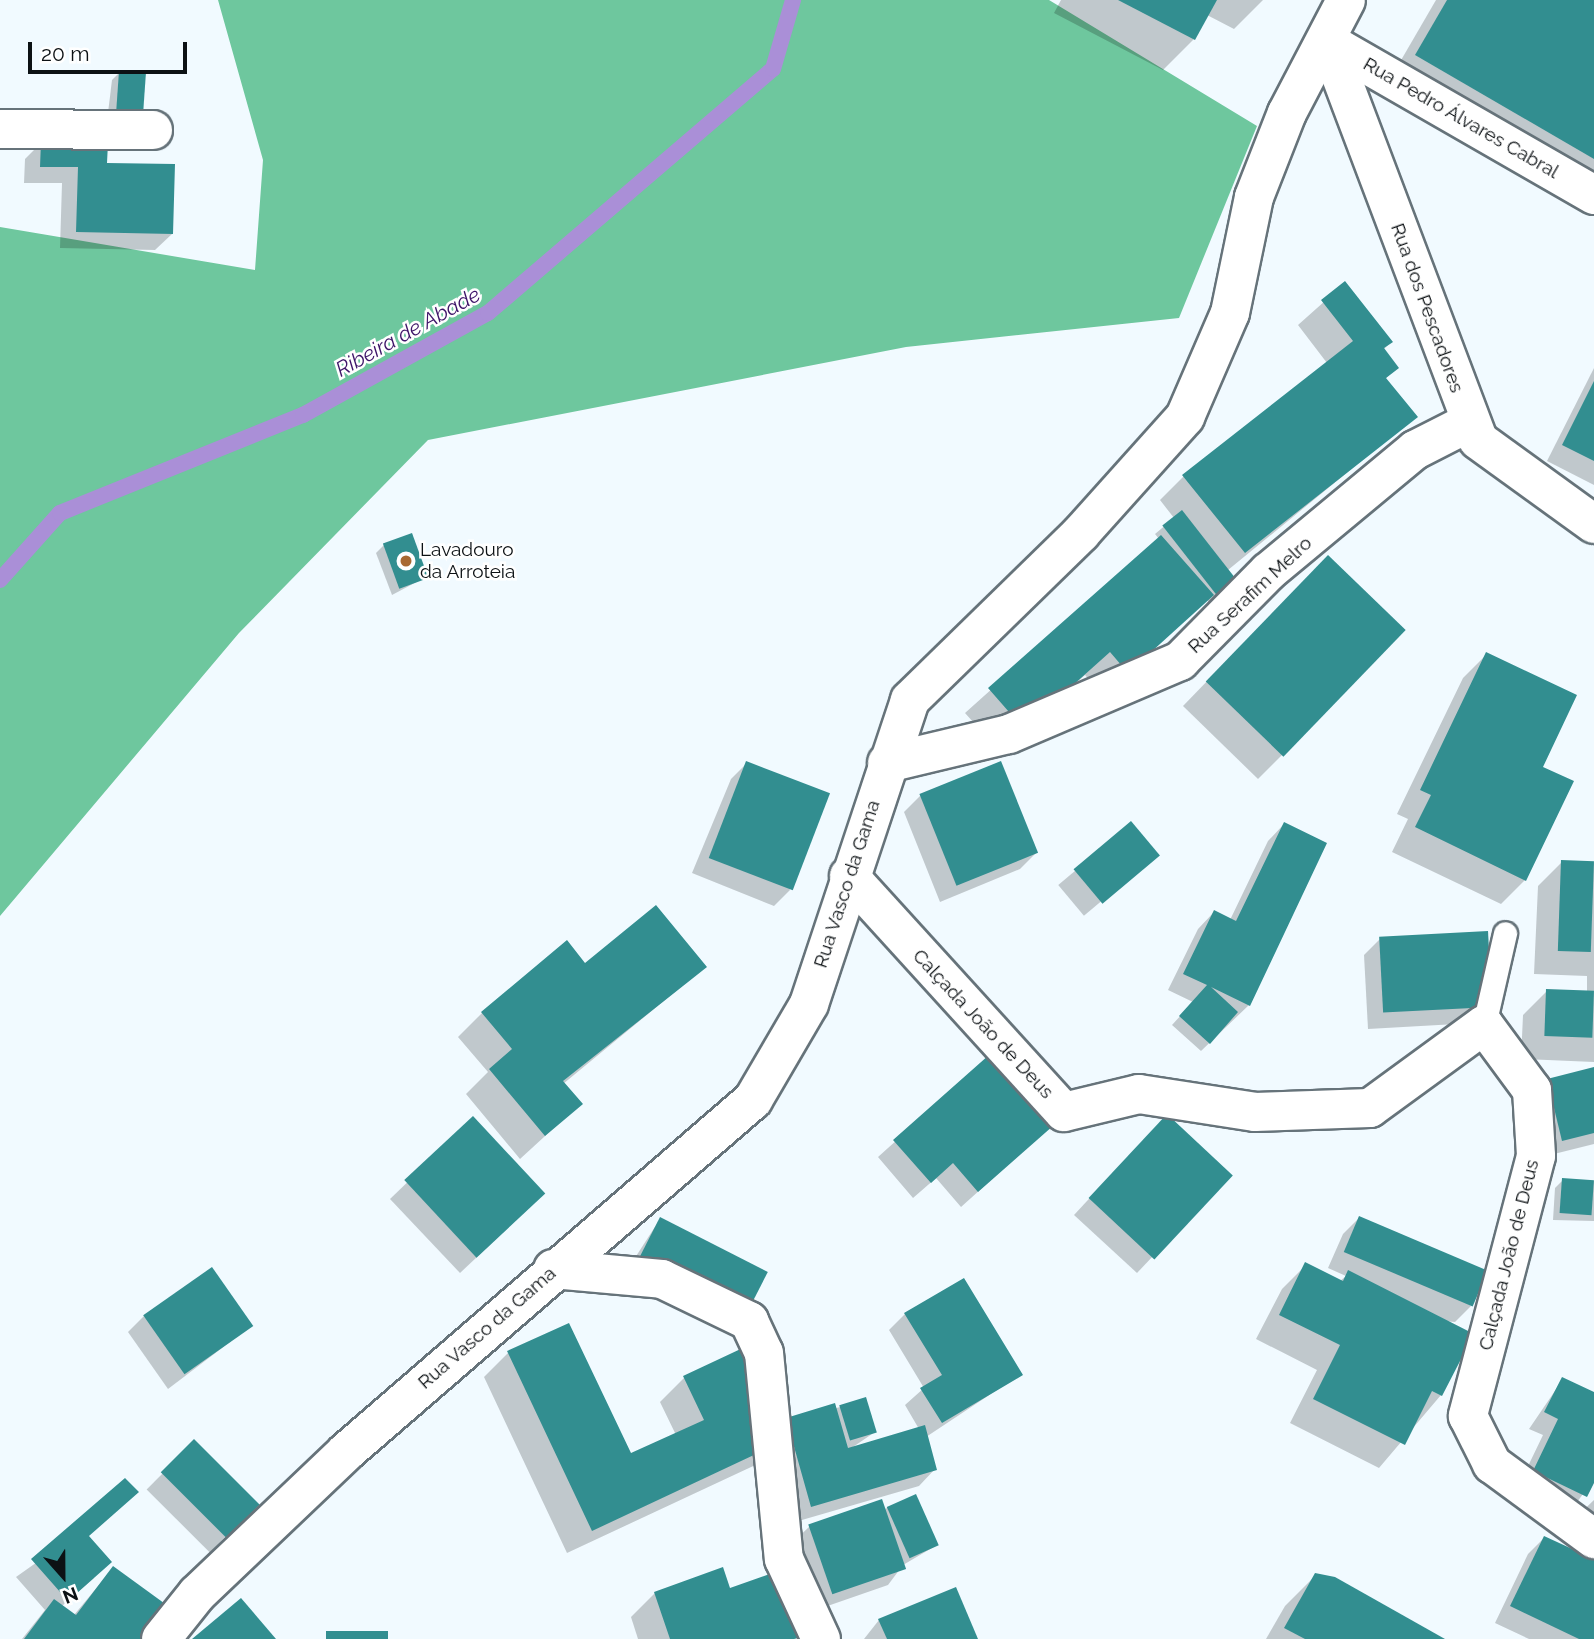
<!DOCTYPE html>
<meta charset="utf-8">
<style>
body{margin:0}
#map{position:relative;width:1594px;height:1639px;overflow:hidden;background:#f1faff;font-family:Raleway,sans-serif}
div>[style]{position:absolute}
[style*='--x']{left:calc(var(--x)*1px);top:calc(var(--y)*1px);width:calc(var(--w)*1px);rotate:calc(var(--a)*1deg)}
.forest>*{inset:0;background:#6ec79e}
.shadow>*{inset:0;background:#0003;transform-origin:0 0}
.stream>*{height:16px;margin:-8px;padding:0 8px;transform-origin:8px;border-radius:8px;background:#aa8fd7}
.building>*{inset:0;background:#328e90;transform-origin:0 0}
.roads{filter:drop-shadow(2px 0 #66737a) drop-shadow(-2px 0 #66737a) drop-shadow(0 2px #66737a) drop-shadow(0 -2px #66737a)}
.service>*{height:23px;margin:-11.5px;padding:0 11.5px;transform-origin:11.5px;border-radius:11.5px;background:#fff}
.minor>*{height:38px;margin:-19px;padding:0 19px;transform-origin:19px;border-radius:19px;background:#fff}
.dots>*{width:19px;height:19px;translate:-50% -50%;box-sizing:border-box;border:4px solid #fff;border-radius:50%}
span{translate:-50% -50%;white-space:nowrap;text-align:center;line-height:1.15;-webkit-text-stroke:5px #fff;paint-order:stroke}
.street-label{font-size:19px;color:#0c1114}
.poi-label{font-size:19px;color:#0c1114}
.left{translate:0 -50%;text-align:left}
.water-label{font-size:21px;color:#3d1468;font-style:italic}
.north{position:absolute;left:28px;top:1541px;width:70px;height:70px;-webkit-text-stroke:5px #fff;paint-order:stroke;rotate:159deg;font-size:19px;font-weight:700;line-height:28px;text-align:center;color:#0c1114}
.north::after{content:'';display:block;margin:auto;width:24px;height:32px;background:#0c1114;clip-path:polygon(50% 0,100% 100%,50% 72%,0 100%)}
.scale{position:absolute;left:28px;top:42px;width:159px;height:32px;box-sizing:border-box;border:4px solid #0c1114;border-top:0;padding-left:9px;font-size:21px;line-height:24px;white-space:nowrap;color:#0c1114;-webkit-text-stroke:5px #fff;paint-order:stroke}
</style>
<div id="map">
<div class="forest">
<i style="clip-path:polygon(218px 0,1049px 0,1257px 126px,1179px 318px,906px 347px,428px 440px,239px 633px,0 916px,0 227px,255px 270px,263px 160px)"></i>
</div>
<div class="shadow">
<i style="clip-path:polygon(1061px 0,1263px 0,1234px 29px,1207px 15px,1194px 39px,1163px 70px,1054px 13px)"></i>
<i style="clip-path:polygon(1436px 0,1594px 0,1594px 208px,1386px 86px)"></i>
<i style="clip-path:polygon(120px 72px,132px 124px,107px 121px,112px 80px)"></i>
<i style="clip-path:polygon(41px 143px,105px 164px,172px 234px,155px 250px,60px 248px,62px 183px,24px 183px,25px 159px)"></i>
<i style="clip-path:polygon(1344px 284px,1391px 342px,1383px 350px,1397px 368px,1385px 379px,1415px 417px,1228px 570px,1237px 583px,1211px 605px,1207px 600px,1103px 695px,1085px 675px,999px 751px,965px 713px,1159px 539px,1155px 534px,1174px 518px,1160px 500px,1184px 476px,1327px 363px,1298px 325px)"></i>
<i style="clip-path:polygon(1594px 368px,1594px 485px,1547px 461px)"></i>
<i style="clip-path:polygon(384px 545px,426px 577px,392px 595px,376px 553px)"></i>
<i style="clip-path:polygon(1304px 581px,1282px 755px,1258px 779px,1183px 706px)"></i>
<i style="clip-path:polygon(1487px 654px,1540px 768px,1525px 880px,1501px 904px,1392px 852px,1408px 819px,1397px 814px,1463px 678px)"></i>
<i style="clip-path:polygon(747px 763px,790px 890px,774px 906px,692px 873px,731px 779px)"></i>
<i style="clip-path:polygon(920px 796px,1036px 853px,1020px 869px,940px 902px,904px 812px)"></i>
<i style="left:1131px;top:824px;width:40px;height:95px;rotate:50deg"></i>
<i style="clip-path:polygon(1284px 824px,1249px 1005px,1201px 1051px,1172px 1025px,1193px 1002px,1168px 990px,1198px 929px,1214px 912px,1230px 920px,1268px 841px)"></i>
<i style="clip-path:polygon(1562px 862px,1594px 863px,1594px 1062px,1521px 1059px,1523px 1015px,1547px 991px,1587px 992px,1587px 976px,1534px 974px,1538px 886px)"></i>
<i style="clip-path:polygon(1380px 939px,1490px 1006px,1474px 1023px,1368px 1029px,1364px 955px)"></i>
<i style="clip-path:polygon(585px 965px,705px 967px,563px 1084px,580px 1104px,520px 1159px,466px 1094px,488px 1072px,458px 1037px,482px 1013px)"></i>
<i style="clip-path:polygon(998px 1049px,1060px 1118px,961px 1207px,936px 1178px,913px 1198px,878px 1157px)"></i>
<i style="clip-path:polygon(1594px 1069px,1594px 1144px,1546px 1156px,1548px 1081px)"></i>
<i style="clip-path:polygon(473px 1119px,528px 1209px,460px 1273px,390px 1199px)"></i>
<i style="clip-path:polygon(1151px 1132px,1230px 1175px,1137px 1273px,1074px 1215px)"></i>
<i style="clip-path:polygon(1563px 1180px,1594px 1181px,1594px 1221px,1553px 1220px,1555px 1188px)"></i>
<i style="clip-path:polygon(1359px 1218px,1471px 1306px,1455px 1322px,1444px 1321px,1441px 1395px,1379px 1468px,1290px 1423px,1317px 1370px,1256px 1339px,1282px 1289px,1306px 1265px,1340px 1281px,1346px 1276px,1328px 1268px,1343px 1234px)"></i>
<i style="clip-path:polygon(660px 1219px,728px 1331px,622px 1278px)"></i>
<i style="clip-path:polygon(905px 1314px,1021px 1374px,926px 1437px,935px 1469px,919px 1486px,795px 1522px,764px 1461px,567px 1553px,484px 1377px,508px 1353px,630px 1456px,676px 1435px,660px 1402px,684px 1378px,782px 1424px,840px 1407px,875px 1432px,850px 1449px,919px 1429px,905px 1405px,924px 1388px,889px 1330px)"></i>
<i style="clip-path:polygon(144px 1316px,251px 1326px,168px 1389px,128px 1332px)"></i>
<i style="clip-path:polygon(1563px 1379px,1594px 1394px,1594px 1479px,1569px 1513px,1518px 1487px,1543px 1435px,1529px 1429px)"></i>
<i style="left:194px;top:1442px;width:89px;height:67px;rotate:45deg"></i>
<i style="clip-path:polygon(136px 1492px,87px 1537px,94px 1578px,62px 1606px,74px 1615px,113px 1568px,142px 1639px,22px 1639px,45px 1610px,16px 1577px)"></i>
<i style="clip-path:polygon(1594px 1500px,1594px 1639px,1529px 1639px,1495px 1623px,1528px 1554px,1544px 1538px,1589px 1559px,1564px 1529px)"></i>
<i style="clip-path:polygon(888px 1508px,937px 1545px,903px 1565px,888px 1585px,816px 1610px,792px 1543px,809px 1527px)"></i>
<i style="clip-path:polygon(1316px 1575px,1442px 1639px,1266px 1639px,1285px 1606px)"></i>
<i style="clip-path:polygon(729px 1590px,805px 1639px,638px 1639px,631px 1617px,655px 1593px)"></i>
<i style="clip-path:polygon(879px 1620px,976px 1639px,864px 1639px)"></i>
</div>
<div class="stream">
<i style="--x:0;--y:580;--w:90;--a:-48.2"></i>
<i style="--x:60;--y:513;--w:262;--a:-22"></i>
<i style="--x:303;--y:415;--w:211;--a:-28.9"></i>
<i style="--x:488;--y:313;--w:375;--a:-40.6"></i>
<i style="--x:773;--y:69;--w:72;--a:-73.8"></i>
</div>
<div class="building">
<i style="clip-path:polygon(1118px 0,1217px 0,1195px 40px)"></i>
<i style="clip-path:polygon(1447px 0,1594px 0,1594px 159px,1415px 55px)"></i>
<i style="left:119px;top:71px;width:27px;height:43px;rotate:4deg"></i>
<i style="clip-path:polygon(41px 141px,108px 143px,107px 163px,175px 164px,173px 234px,76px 232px,78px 167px,40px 167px)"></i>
<i style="clip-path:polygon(1345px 281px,1393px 342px,1384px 348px,1399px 368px,1386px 378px,1418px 417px,1245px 553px,1182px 475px,1353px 341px,1321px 300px)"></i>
<i style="clip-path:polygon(1594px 381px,1594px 461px,1562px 445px)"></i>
<i style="left:1182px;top:510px;width:93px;height:25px;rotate:52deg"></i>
<i style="left:412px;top:533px;width:48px;height:31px;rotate:70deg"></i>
<i style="clip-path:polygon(1161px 535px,1214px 595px,1128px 673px,1110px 652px,1024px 729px,988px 688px)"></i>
<i style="left:1328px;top:555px;width:108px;height:176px;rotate:44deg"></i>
<i style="clip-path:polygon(1486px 652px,1577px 695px,1543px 767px,1574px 781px,1526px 881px,1415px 827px,1431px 795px,1420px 790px)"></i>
<i style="left:746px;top:761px;width:90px;height:104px;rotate:21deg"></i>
<i style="left:1001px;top:761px;width:99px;height:88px;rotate:68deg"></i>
<i style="left:1131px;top:821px;width:45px;height:75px;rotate:50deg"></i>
<i style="clip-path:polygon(1284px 822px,1327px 843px,1250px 1006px,1211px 987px,1238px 1012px,1210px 1044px,1179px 1016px,1207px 985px,1183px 974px,1214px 910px,1236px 921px)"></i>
<i style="left:1561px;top:860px;width:33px;height:91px;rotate:2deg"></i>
<i style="clip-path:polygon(656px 905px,707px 967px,563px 1081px,583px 1104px,545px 1136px,489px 1069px,512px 1049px,481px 1012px,567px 940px,585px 963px)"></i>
<i style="left:1488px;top:931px;width:76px;height:109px;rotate:87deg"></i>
<i style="left:1546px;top:989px;width:48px;height:47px;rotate:2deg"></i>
<i style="clip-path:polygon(998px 1047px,1062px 1118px,978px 1192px,953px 1163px,931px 1183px,893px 1140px)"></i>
<i style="clip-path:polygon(1594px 1067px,1594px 1133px,1562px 1141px,1547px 1079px)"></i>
<i style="left:1167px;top:1114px;width:90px;height:115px;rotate:43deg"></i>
<i style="left:473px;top:1116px;width:106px;height:94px;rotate:47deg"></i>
<i style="left:1562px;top:1178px;width:32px;height:35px;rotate:4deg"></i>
<i style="left:1359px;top:1216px;width:140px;height:39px;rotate:23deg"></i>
<i style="left:660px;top:1217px;width:121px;height:51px;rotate:27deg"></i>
<i style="clip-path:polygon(1305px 1262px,1343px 1281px,1348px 1270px,1474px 1334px,1442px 1396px,1432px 1391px,1405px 1445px,1313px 1399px,1340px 1345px,1279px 1315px)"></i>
<i style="left:212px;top:1267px;width:72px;height:84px;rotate:55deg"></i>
<i style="clip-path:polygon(964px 1278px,1023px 1375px,942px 1423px,920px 1388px,942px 1375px,904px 1313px)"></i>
<i style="clip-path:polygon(569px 1323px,631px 1453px,704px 1420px,683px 1376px,747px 1346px,790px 1438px,592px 1531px,507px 1351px)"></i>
<i style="clip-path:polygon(1562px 1377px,1594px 1392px,1594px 1483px,1587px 1497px,1533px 1471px,1558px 1419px,1544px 1412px)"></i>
<i style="left:866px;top:1397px;width:37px;height:28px;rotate:73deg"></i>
<i style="clip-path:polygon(835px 1403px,848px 1448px,925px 1425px,937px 1470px,811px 1507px,786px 1418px)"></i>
<i style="left:194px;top:1439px;width:93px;height:47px;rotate:45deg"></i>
<i style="clip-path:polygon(125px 1478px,139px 1492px,89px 1536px,112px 1562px,68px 1601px,31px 1559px)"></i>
<i style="left:916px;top:1494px;width:56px;height:32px;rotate:66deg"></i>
<i style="left:882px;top:1499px;width:74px;height:78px;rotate:71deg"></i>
<i style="clip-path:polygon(1544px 1536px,1594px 1559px,1594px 1639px,1579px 1639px,1510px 1606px)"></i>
<i style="clip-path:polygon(113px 1566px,168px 1606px,144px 1639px,24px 1639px,54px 1599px,76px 1615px)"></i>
<i style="clip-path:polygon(792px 1566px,815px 1632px,794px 1639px,670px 1639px,654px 1592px,723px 1567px,730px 1588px)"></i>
<i style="clip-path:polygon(1315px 1573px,1335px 1577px,1445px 1639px,1305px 1639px,1284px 1628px)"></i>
<i style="clip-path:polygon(956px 1587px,978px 1639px,887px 1639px,878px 1619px)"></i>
<i style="clip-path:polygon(241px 1598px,276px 1639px,192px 1639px)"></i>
<i style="left:388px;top:1631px;width:8px;height:62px;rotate:90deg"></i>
</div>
<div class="roads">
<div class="service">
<i style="--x:1484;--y:1025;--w:94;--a:-77.1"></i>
</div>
<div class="minor">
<i style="--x:1328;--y:42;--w:425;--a:69.3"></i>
<i style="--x:1478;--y:440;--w:143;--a:35.9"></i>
<i style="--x:1328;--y:42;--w:307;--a:29.9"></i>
<i style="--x:0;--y:129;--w:153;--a:0.4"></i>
<i style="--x:887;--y:763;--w:125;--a:-13.4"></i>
<i style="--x:1009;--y:734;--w:186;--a:-23.1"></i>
<i style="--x:1180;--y:661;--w:125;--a:-45.3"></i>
<i style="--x:1268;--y:572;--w:191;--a:-39.7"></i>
<i style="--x:1415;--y:450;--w:62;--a:-27"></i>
<i style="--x:849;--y:876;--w:319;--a:47.7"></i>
<i style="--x:1064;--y:1112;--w:77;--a:-13.5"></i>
<i style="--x:1139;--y:1094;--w:117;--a:8.8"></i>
<i style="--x:1255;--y:1112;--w:115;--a:-2"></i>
<i style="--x:1370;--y:1108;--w:141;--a:-36.1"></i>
<i style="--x:1484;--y:1025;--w:81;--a:53.6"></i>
<i style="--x:1532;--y:1090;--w:66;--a:86.5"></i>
<i style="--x:1536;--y:1156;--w:269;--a:104.7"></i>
<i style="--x:1468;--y:1416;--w:54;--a:63.4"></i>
<i style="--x:1492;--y:1464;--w:127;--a:36.3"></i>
<i style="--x:553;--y:1269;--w:109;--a:5.2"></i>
<i style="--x:662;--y:1279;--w:97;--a:25.8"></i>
<i style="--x:749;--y:1321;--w:35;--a:65"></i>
<i style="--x:764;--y:1353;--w:207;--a:84.5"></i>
<i style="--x:784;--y:1559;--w:88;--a:65.2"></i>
<i style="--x:161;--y:1639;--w:58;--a:-51.3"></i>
<i style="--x:197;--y:1594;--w:206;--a:-43.6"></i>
<i style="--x:346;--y:1452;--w:538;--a:-40.86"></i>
<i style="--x:753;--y:1100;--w:111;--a:-59.7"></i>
<i style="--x:809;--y:1004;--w:320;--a:-71.6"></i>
<i style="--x:910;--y:700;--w:239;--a:-44.3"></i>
<i style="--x:1081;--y:533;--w:156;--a:-48.1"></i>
<i style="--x:1185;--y:417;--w:113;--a:-66.6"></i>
<i style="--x:1230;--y:313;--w:118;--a:-78.3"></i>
<i style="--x:1254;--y:197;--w:90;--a:-68.6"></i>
<i style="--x:1287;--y:113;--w:127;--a:-62.4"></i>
</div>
</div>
<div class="dots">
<i style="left:406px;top:561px;background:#a96932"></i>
</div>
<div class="street-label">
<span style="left:1461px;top:118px;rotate:30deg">Rua Pedro Álvares Cabral</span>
<span style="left:1427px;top:308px;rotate:70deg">Rua dos Pescadores</span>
<span style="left:1250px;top:595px;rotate:-43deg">Rua Serafim Melro</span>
<span style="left:847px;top:884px;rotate:-72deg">Rua Vasco da Gama</span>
<span style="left:983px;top:1024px;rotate:47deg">Calçada João de Deus</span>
<span style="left:1509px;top:1255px;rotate:-76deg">Calçada João de Deus</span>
<span style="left:487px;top:1328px;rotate:-41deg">Rua Vasco da Gama</span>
</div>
<div class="poi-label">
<span class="left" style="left:420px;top:561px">Lavadouro<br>da Arroteia</span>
</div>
<div class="water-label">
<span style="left:408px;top:332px;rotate:-29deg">Ribeira de Abade</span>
</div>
<div class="north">N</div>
<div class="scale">20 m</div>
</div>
